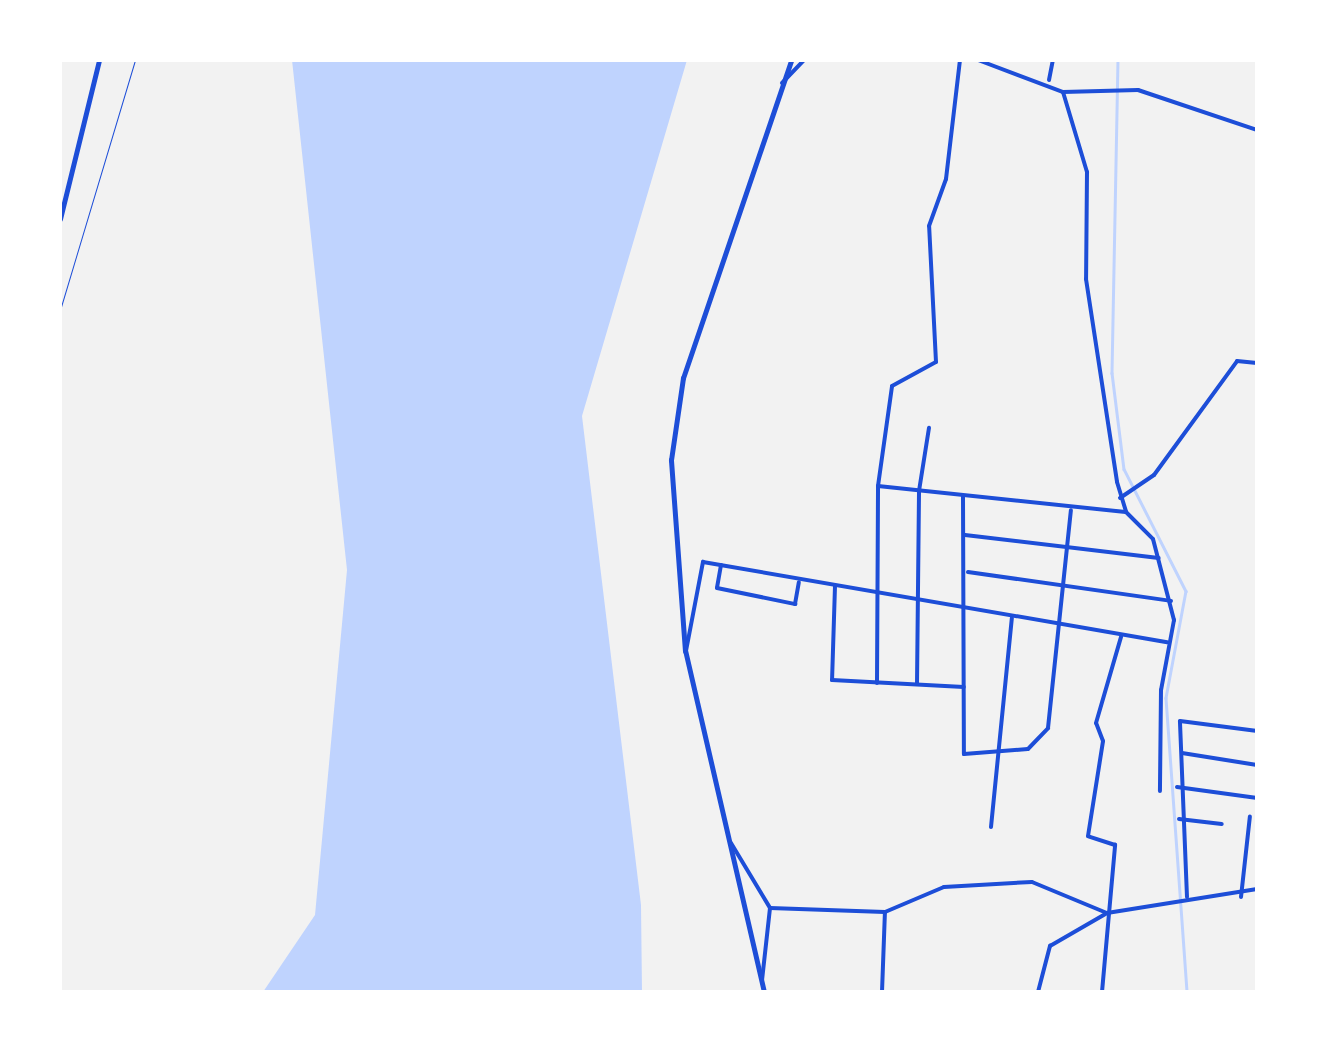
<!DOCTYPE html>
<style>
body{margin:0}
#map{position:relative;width:1317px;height:1052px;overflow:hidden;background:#f2f2f2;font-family:"DejaVu Sans",sans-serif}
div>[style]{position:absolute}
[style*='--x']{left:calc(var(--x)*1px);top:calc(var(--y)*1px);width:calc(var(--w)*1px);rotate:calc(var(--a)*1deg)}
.water>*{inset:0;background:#bfd3fe}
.stream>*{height:2.5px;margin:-1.25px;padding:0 1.25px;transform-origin:1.25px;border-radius:1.25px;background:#bfd3fe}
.path>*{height:1px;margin:-0.5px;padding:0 0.5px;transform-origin:0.5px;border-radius:0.5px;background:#1d4ed8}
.minor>*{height:4px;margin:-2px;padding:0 2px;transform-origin:2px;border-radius:2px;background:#1d4ed8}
.secondary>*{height:5px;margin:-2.5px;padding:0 2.5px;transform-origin:2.5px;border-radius:2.5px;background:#1d4ed8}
.primary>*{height:5px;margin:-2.5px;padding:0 2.5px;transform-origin:2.5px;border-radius:2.5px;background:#1d4ed8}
span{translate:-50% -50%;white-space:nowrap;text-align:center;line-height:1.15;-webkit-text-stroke:10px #fff;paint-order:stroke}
.frame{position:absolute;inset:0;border:62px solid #fff;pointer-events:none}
</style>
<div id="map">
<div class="water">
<i style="clip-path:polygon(292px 60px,687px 60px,582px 416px,641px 905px,642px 992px,263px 992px,315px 915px,347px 570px)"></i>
</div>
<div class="stream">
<i style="--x:1118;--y:60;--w:313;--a:91.1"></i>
<i style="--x:1112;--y:373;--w:97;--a:82.9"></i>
<i style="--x:1124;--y:469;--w:137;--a:63.1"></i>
<i style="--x:1186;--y:591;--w:109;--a:100.6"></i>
<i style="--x:1166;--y:698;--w:295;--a:85.9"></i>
</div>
<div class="path">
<i style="--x:60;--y:310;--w:261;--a:-73.3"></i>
</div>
<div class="minor">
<i style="--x:978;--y:60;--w:91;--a:20.6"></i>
<i style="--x:1063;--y:92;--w:84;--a:73.3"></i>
<i style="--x:1087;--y:172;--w:107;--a:90.5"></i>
<i style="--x:1086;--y:279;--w:205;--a:81.3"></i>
<i style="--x:1117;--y:482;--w:31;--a:73"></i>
<i style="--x:1126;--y:512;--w:38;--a:45"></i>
<i style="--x:1153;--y:539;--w:84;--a:75.5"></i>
<i style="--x:1174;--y:620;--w:71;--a:100.5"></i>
<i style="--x:1161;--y:690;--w:101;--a:90.6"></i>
<i style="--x:1049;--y:80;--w:20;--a:-79"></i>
<i style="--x:782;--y:83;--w:32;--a:-46"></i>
<i style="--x:1063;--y:92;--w:75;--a:-1.5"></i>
<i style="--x:1138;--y:90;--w:126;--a:18.6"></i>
<i style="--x:878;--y:486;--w:249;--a:6"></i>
<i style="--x:963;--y:496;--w:258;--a:89.8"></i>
<i style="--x:964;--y:754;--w:64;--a:-4.5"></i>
<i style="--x:1028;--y:749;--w:29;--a:-46"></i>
<i style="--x:1048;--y:728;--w:219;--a:-84"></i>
<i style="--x:1120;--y:498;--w:41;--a:-34.1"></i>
<i style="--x:1154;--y:475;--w:141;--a:-53.9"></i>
<i style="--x:1237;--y:361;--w:20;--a:6"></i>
<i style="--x:965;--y:535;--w:195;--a:6.8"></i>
<i style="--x:721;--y:565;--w:23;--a:100"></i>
<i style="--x:717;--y:588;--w:80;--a:11.6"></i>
<i style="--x:795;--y:604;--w:22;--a:-80"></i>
<i style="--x:968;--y:572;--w:205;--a:8.1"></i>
<i style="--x:835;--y:586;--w:94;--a:91.8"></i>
<i style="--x:832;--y:680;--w:132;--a:3"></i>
<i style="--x:686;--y:651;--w:91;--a:-79.2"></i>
<i style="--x:703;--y:562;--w:471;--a:9.8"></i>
<i style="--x:877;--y:683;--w:197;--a:-89.7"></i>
<i style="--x:878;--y:486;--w:101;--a:-82"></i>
<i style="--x:892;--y:386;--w:50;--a:-28.6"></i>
<i style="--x:936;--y:362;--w:136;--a:-92.9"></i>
<i style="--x:929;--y:226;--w:50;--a:-70.1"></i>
<i style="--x:946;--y:179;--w:120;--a:-83.3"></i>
<i style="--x:917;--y:684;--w:193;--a:-89.4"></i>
<i style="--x:919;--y:491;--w:64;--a:-81"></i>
<i style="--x:1182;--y:753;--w:76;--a:9.1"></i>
<i style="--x:1177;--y:787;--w:81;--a:7.8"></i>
<i style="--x:1179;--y:819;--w:43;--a:6.6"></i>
<i style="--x:991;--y:827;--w:210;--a:-84.3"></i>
<i style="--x:731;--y:843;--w:76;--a:59"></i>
<i style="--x:770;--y:908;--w:73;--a:96.3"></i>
<i style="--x:1187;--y:897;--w:176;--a:-92.3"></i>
<i style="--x:1180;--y:721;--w:78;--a:7.4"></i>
<i style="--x:1241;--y:897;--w:81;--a:-83.7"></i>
<i style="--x:770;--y:908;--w:115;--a:2"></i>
<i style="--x:885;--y:912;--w:64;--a:-23"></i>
<i style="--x:944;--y:887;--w:88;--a:-3.3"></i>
<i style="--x:1032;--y:882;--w:81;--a:22.5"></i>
<i style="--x:882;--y:992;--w:80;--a:-87.9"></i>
<i style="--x:1038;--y:992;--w:48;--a:-75.4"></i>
<i style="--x:1050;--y:946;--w:66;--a:-30.1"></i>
<i style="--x:1107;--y:913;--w:152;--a:-9.1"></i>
<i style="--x:1102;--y:992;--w:148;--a:-84.9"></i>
<i style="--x:1115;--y:845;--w:28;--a:-162"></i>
<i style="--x:1088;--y:836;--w:96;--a:-81"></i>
<i style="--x:1103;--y:741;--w:19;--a:-111"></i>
<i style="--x:1096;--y:723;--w:90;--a:-73.8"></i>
</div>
<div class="secondary">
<i style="--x:60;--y:219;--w:164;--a:-76.2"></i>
</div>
<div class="primary">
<i style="--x:764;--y:992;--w:350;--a:-103"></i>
<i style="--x:685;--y:651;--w:192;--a:-94.2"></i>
<i style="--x:671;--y:460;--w:83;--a:-81.7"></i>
<i style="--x:683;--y:378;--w:336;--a:-71.2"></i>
</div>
<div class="frame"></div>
</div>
